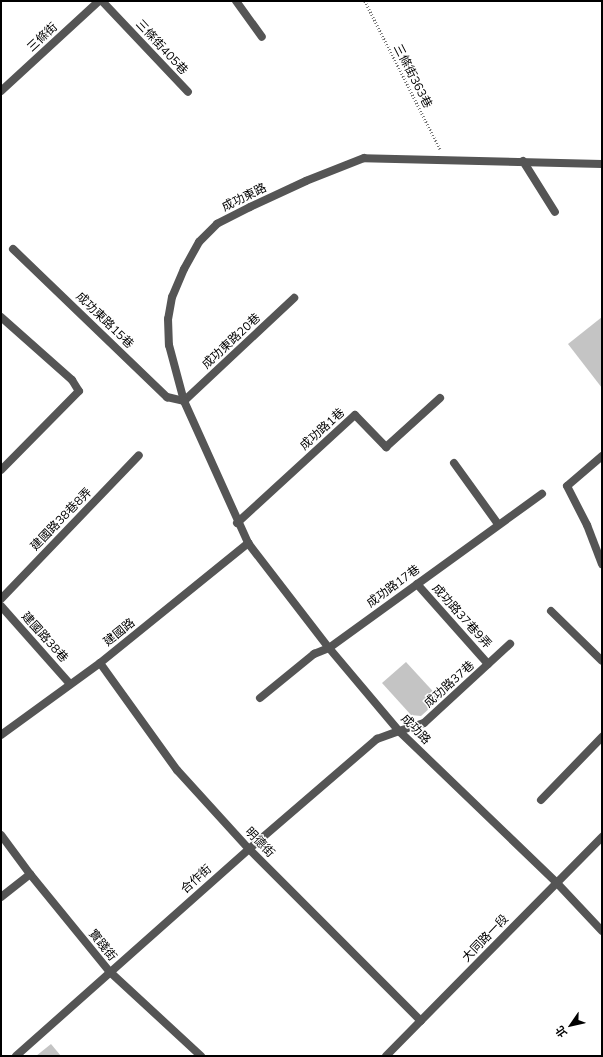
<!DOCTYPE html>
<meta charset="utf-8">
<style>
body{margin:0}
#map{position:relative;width:603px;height:1057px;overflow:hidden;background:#fff;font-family:Mulish,"Noto Sans TC",sans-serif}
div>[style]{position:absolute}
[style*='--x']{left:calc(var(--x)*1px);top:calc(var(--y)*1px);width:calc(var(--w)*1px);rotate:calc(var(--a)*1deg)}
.building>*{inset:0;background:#c4c4c4}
.path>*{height:2.5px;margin-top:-1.25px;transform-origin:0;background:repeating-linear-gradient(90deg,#777 0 1px,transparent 0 3px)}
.lane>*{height:8px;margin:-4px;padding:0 4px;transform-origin:4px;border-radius:4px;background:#555}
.street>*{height:8px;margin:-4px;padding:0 4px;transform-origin:4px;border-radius:4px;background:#555}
span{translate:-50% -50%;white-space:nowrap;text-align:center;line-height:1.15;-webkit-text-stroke:3px #fff;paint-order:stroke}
.street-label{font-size:12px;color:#000}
.frame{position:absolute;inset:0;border:2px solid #000;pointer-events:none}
.north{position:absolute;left:551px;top:1005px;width:40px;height:40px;-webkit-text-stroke:3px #fff;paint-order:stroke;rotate:236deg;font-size:11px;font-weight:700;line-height:16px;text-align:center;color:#000}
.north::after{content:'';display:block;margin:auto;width:14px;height:18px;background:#000;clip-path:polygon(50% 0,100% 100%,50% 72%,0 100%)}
</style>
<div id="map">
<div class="building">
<i style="clip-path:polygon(602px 317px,602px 388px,568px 344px)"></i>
<i style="clip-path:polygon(406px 662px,440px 699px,421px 716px,411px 715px,382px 683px)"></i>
<i style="clip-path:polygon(51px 1044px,61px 1056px,36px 1056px)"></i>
</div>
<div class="path">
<i style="--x:365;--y:1;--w:166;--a:63.1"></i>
</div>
<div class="lane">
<i style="--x:102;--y:1;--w:125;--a:46.6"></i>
<i style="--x:236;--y:1;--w:44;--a:54.2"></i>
<i style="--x:523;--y:161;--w:60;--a:57.9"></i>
<i style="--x:13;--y:249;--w:214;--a:43.9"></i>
<i style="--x:167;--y:397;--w:17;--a:13"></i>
<i style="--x:184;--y:401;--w:151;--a:-43.1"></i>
<i style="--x:1;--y:317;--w:95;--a:41.6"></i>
<i style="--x:72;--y:380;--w:13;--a:58"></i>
<i style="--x:79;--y:391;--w:111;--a:134.6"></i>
<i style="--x:602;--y:456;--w:46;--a:139.4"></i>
<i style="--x:567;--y:486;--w:44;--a:62.9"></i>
<i style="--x:587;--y:525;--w:42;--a:69"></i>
<i style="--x:454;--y:463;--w:75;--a:54.2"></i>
<i style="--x:237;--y:523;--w:160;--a:-42.5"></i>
<i style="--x:355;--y:415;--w:45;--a:45.9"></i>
<i style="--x:386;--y:447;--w:73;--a:-42.2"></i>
<i style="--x:417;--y:584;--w:107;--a:48.4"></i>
<i style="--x:1;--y:599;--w:199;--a:-46.2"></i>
<i style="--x:551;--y:611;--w:71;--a:44.4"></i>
<i style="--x:100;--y:663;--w:132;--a:54.3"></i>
<i style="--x:177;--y:770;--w:107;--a:47.7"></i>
<i style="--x:249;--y:849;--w:243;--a:45"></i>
<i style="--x:260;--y:698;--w:70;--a:-39.2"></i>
<i style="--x:314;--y:654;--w:16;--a:-22"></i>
<i style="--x:329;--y:648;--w:263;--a:-35.9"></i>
<i style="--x:399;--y:731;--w:26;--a:-18"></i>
<i style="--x:424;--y:723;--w:117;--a:-42.6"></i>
<i style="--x:541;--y:800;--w:88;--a:-45.9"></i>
<i style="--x:1;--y:835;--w:49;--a:53.4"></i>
<i style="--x:30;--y:874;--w:127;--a:50.8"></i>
<i style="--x:110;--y:972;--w:124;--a:42.7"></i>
<i style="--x:1;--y:897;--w:37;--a:-38"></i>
</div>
<div class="street">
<i style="--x:1;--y:91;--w:133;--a:-42.6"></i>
<i style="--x:602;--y:164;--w:238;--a:-178.6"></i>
<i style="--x:364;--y:158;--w:62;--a:158.4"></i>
<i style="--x:306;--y:181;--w:62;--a:155.1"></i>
<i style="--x:250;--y:207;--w:37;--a:153"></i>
<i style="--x:217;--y:224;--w:25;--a:135"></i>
<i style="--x:199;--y:242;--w:31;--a:119"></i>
<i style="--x:184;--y:269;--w:30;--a:113"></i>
<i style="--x:172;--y:297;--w:22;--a:100"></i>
<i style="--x:168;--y:319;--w:26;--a:88"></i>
<i style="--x:169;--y:345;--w:58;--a:75"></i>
<i style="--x:184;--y:401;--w:156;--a:65.7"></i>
<i style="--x:248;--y:543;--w:133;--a:52.4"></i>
<i style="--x:329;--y:648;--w:109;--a:49.9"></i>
<i style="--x:399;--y:731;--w:218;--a:43.9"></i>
<i style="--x:556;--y:882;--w:67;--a:46.8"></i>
<i style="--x:1;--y:606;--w:104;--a:48.5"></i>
<i style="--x:1;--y:735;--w:122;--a:-36"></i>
<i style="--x:100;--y:663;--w:191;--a:-39"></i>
<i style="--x:16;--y:1056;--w:312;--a:-41.6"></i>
<i style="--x:249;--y:849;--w:169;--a:-40.7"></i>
<i style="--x:377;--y:739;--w:23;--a:-20"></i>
<i style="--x:386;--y:1056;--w:308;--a:-45.4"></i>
</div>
<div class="street-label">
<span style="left:42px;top:37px;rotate:-43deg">三條街</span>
<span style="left:162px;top:47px;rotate:47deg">三條街405巷</span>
<span style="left:413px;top:76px;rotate:63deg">三條街363巷</span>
<span style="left:244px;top:197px;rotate:-26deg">成功東路</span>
<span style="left:105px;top:320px;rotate:44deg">成功東路15巷</span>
<span style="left:231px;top:341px;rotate:-43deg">成功東路20巷</span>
<span style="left:322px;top:429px;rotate:-42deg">成功路1巷</span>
<span style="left:61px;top:519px;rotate:-46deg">建國路38巷8弄</span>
<span style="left:393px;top:586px;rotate:-36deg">成功路17巷</span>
<span style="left:462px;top:616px;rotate:48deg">成功路37巷9弄</span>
<span style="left:119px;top:632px;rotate:-39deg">建國路</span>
<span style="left:45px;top:637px;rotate:48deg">建國路38巷</span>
<span style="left:449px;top:684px;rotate:-42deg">成功路37巷</span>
<span style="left:416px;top:729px;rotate:46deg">成功路</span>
<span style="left:260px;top:842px;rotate:46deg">明德街</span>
<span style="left:196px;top:879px;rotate:-42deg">合作街</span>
<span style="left:485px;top:938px;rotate:-46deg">大同路一段</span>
<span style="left:103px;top:945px;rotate:51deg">實踐街</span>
</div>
<div class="frame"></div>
<div class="north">北</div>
</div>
